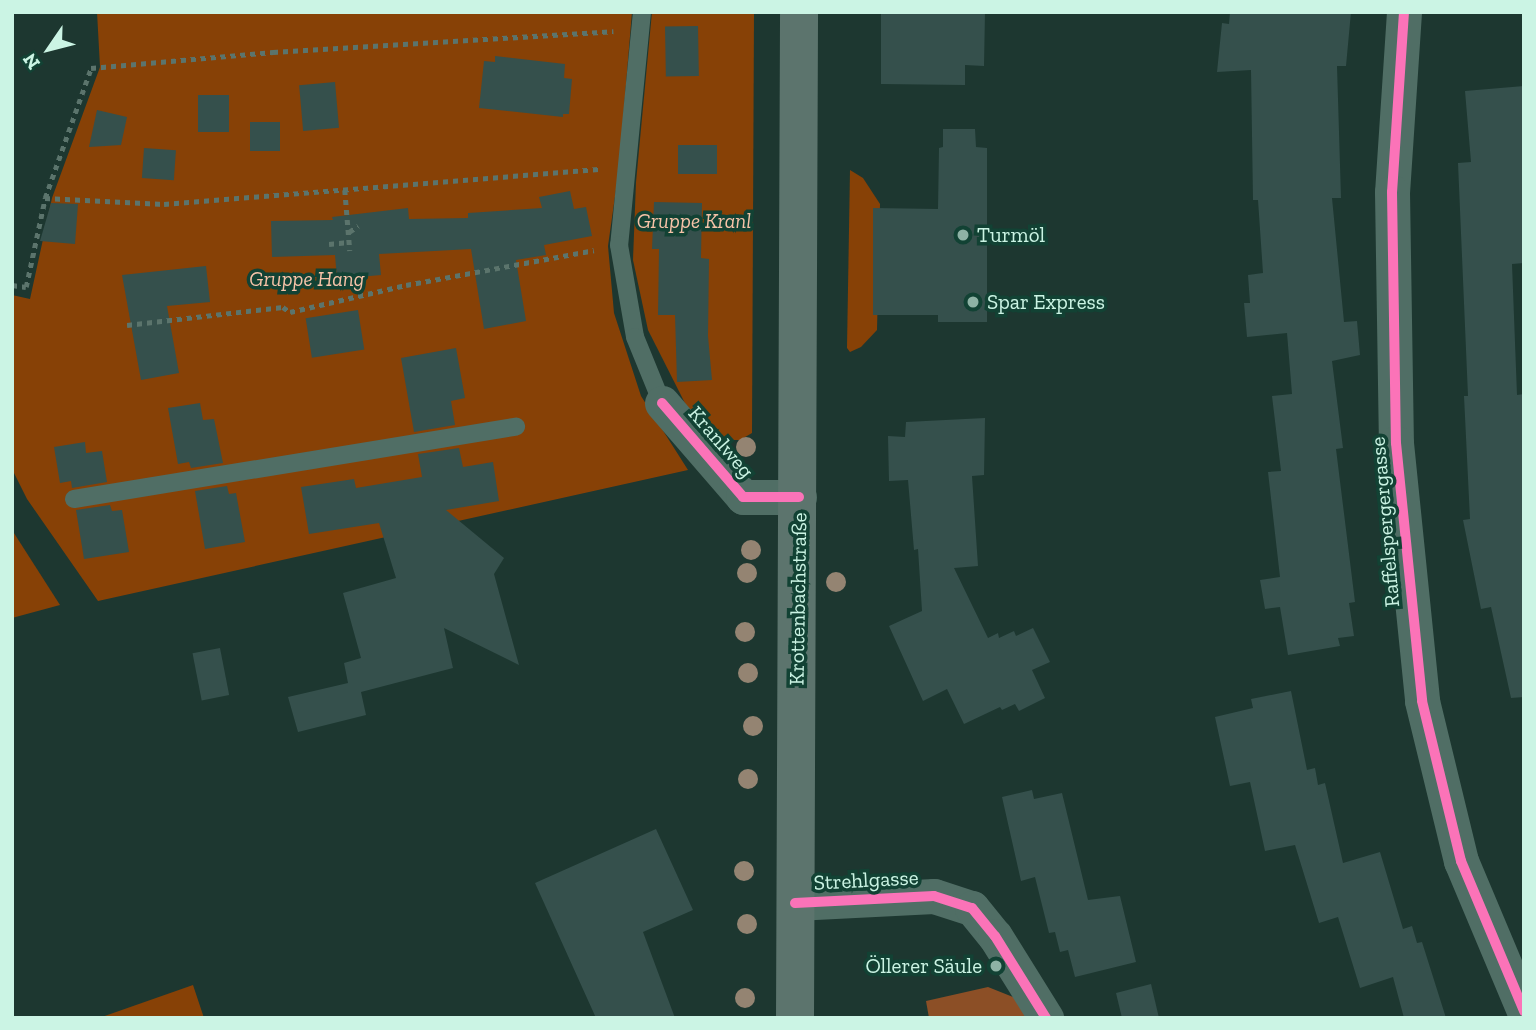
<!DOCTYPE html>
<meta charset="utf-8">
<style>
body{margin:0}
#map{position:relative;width:1536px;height:1030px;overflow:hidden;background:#1d3730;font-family:"Zilla Slab",serif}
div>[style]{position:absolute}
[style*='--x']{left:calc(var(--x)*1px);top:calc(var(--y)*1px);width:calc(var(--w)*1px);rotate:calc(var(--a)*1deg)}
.green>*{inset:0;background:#874106}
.forest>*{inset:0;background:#8c4f26}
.building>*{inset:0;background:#35504c;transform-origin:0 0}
.path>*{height:4.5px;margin-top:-2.25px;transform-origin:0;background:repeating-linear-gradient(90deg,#5b746c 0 5px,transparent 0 10px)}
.service>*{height:18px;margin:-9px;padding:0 9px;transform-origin:9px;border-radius:9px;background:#506e65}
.minor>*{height:35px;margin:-17.5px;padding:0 17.5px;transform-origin:17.5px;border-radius:17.5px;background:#506e65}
.secondary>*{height:38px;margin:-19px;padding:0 19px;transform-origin:19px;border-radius:19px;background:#5c746d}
.cycleway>*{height:10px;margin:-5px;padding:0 5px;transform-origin:5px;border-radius:5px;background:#fb73b8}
.trees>*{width:20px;height:20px;margin:-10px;border-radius:50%;background:#948472}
.dots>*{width:19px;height:19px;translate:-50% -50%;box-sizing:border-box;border:4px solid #124234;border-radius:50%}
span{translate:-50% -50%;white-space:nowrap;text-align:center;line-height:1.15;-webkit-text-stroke:7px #124234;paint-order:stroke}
.park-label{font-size:21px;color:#f6c3a8;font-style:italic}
.poi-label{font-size:21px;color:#cbf4e4}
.left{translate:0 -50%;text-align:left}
.right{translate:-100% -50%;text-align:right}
.street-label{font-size:21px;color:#cbf4e4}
.frame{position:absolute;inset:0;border:14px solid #cbf4e4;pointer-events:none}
.north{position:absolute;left:14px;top:14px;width:70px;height:70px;-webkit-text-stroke:5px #124234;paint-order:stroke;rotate:235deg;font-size:19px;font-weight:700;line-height:28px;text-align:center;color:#cbf4e4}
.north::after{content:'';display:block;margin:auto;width:24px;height:32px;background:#cbf4e4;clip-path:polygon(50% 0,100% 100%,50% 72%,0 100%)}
</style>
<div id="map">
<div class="green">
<i style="clip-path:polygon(97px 12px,632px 12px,619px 168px,608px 246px,614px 313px,641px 396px,688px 470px,98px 601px,27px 499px,12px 469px,12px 295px,30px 299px,52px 198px,100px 67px)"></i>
<i style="clip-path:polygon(652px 12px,754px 12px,752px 433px,740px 440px,727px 440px,693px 419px,648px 330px,633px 260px,636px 182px)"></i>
<i style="clip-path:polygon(850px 170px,863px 178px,880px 204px,877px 330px,861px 347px,850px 352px,847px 348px)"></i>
<i style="clip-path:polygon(12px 530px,60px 605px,12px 618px)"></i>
<i style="clip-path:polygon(193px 985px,204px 1018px,99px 1018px)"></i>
</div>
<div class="forest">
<i style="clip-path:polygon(988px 987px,1023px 1001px,1033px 1018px,929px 1018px,926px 1001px)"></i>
</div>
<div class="building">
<i style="clip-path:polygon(881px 12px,985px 12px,984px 66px,965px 65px,965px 85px,881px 84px)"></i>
<i style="clip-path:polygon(1230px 12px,1351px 12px,1346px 66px,1337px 66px,1341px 198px,1332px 198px,1344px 322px,1357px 321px,1360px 355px,1332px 361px,1343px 448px,1336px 449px,1355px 602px,1349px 603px,1354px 636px,1338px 638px,1340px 646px,1288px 655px,1280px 607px,1265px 609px,1260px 580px,1280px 577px,1268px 472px,1281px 471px,1272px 396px,1292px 394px,1287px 333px,1247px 337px,1244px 303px,1250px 303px,1248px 275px,1263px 273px,1258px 200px,1253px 200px,1251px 70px,1217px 72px,1222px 23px,1229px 24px)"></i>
<i style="left:698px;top:26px;width:50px;height:33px;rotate:89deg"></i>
<i style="clip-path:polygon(495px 56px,565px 64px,564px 78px,572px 79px,569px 114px,563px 114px,563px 117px,479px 108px,484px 61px,495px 62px)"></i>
<i style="left:335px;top:82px;width:46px;height:36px;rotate:85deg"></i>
<i style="clip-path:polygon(1524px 86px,1524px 263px,1512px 264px,1517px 395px,1524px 394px,1524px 697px,1511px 698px,1491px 607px,1481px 609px,1463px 520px,1470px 519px,1464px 396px,1468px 396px,1458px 163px,1471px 162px,1465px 91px)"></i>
<i style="left:198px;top:95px;width:31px;height:37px"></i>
<i style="clip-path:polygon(97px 110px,127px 117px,121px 145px,89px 147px)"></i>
<i style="left:250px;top:122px;width:30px;height:29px"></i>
<i style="clip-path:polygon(943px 129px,975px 129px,976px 147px,987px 148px,987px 322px,938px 322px,938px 315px,873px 315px,873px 208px,938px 209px,939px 148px,943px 147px)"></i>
<i style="left:678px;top:145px;width:39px;height:29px"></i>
<i style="left:144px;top:148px;width:32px;height:30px;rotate:4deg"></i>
<i style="clip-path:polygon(570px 191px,574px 209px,586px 207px,592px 236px,544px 245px,546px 255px,516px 260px,526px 321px,484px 329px,471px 249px,379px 254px,381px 275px,337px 279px,335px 255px,272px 257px,271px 221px,333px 220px,332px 217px,408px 208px,409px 219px,468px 218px,468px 213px,542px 208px,539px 197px)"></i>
<i style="clip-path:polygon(654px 202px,702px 203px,701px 258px,709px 259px,708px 336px,712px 380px,677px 382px,675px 315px,658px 315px,659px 249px,652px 249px)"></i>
<i style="clip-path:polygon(51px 203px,78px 204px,75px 244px,40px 241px)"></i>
<i style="clip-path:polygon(206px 266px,210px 302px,167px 306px,179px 373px,141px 380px,122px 275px)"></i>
<i style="left:358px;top:310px;width:40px;height:53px;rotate:81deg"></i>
<i style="clip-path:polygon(456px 348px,465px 398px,451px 401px,455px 425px,414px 432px,401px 358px)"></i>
<i style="clip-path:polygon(200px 403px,203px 420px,214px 419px,223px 463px,191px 468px,189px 462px,178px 464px,168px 408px)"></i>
<i style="clip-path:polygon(985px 418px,984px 475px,972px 476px,978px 566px,954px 568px,988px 638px,998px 633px,999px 638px,1014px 631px,1016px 636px,1033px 628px,1050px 662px,1032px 670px,1045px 698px,1019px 711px,1015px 704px,1002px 710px,1000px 707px,964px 724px,947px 689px,923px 701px,889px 626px,922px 611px,918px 549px,914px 550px,908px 480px,889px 481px,888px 436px,905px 437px,906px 422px)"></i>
<i style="clip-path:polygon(85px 442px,86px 453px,102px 451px,107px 482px,72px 488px,71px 481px,60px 483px,54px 447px)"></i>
<i style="clip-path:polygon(459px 448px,463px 467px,493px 462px,499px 501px,446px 510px,504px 558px,494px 574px,519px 665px,444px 628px,453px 668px,361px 692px,366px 715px,298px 732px,288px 697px,348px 683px,344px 663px,361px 658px,343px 593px,396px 578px,379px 523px,309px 534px,301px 487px,354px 479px,356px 488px,422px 477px,418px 454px)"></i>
<i style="clip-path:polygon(227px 486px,229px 494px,236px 493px,245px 542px,205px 549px,195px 491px)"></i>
<i style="clip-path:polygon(110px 505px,112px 511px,122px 510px,129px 552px,84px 559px,76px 510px)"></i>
<i style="left:220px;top:648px;width:48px;height:28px;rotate:79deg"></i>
<i style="clip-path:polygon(1291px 691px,1307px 770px,1315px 768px,1318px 785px,1325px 783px,1343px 863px,1380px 852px,1403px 929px,1412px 926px,1417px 943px,1422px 942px,1446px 1018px,1404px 1018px,1393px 977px,1360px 988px,1338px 917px,1319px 923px,1295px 845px,1265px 851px,1250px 782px,1230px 786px,1215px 717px,1253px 708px,1251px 699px)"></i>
<i style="clip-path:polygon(1032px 790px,1034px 799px,1062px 793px,1088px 900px,1120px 896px,1136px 962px,1075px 977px,1068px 950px,1060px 952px,1055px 932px,1049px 933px,1035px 877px,1021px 881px,1002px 797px)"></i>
<i style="clip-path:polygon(656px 829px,693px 910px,643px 932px,675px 1018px,596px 1018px,535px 883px)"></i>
<i style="clip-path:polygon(1151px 984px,1159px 1018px,1122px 1018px,1116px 993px)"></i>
</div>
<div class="path">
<i style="--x:345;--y:190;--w:61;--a:85.3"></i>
<i style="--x:45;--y:198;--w:119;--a:2.9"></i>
<i style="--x:164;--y:204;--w:436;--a:-4.6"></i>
<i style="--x:349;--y:232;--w:11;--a:-34"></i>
<i style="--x:329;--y:244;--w:20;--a:-6"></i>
<i style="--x:12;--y:285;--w:14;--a:8"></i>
<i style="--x:26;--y:287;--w:91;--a:-77.9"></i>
<i style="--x:45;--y:198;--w:138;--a:-70.5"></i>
<i style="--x:91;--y:68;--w:183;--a:-5"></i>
<i style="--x:273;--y:52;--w:341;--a:-3.5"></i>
<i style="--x:127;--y:325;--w:157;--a:-6.6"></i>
<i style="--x:283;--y:307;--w:9;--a:36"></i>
<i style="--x:290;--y:312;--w:119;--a:-13.1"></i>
<i style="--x:406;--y:285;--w:191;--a:-10.5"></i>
</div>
<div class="service">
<i style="--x:642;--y:12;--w:234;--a:95.6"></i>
<i style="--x:619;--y:245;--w:93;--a:80.1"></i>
<i style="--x:635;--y:337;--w:71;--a:67.8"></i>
<i style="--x:74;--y:499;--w:448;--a:-9.3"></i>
</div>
<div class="minor">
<i style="--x:1404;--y:12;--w:180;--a:93.8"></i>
<i style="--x:1392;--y:192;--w:251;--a:89.1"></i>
<i style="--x:1396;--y:443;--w:259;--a:84.2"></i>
<i style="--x:1422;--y:701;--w:165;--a:76.3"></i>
<i style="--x:1461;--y:861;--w:163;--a:67.2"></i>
<i style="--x:662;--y:403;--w:124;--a:49.2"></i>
<i style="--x:743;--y:497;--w:56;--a:0"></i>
<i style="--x:795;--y:903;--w:139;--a:-2.9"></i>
<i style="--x:934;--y:896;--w:40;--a:18"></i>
<i style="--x:972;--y:908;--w:36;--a:51"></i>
<i style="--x:995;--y:936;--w:97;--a:58.1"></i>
</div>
<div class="secondary">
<i style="--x:795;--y:1018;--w:1006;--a:-89.77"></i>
</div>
<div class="cycleway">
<i style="--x:1404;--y:12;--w:180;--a:93.8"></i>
<i style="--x:1392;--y:192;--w:251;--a:89.1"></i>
<i style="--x:1396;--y:443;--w:259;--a:84.2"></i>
<i style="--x:1422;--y:701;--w:165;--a:76.3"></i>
<i style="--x:1461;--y:861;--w:163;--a:67.2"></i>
<i style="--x:662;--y:403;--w:124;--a:49.2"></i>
<i style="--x:743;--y:497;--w:56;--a:0"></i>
<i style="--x:795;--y:903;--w:139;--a:-2.9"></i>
<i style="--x:934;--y:896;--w:40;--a:18"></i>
<i style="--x:972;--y:908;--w:36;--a:51"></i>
<i style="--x:995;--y:936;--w:97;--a:58.1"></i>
</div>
<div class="trees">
<i style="left:746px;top:447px"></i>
<i style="left:751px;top:550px"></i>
<i style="left:747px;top:573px"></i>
<i style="left:836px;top:582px"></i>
<i style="left:745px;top:632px"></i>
<i style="left:748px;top:673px"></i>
<i style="left:753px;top:726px"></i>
<i style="left:748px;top:779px"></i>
<i style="left:744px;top:871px"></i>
<i style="left:747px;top:924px"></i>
<i style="left:745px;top:998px"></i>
</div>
<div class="dots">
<i style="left:963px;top:235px;background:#8eb2a5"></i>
<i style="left:973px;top:302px;background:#8eb2a5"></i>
<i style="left:996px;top:966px;background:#8eb2a5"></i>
</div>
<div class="park-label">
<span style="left:694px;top:221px">Gruppe Kranl</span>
<span style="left:307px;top:279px">Gruppe Hang</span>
</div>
<div class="poi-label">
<span class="left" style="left:977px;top:235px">Turmöl</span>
<span class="left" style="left:987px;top:302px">Spar Express</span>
<span class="right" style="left:982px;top:966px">Öllerer Säule</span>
</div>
<div class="street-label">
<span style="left:721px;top:442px;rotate:49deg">Kranlweg</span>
<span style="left:1385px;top:522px;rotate:-95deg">Raffelspergergasse</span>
<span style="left:798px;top:599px;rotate:-89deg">Krottenbachstraße</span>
<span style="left:866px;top:880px;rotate:-3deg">Strehlgasse</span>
</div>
<div class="frame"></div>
<div class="north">N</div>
</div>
